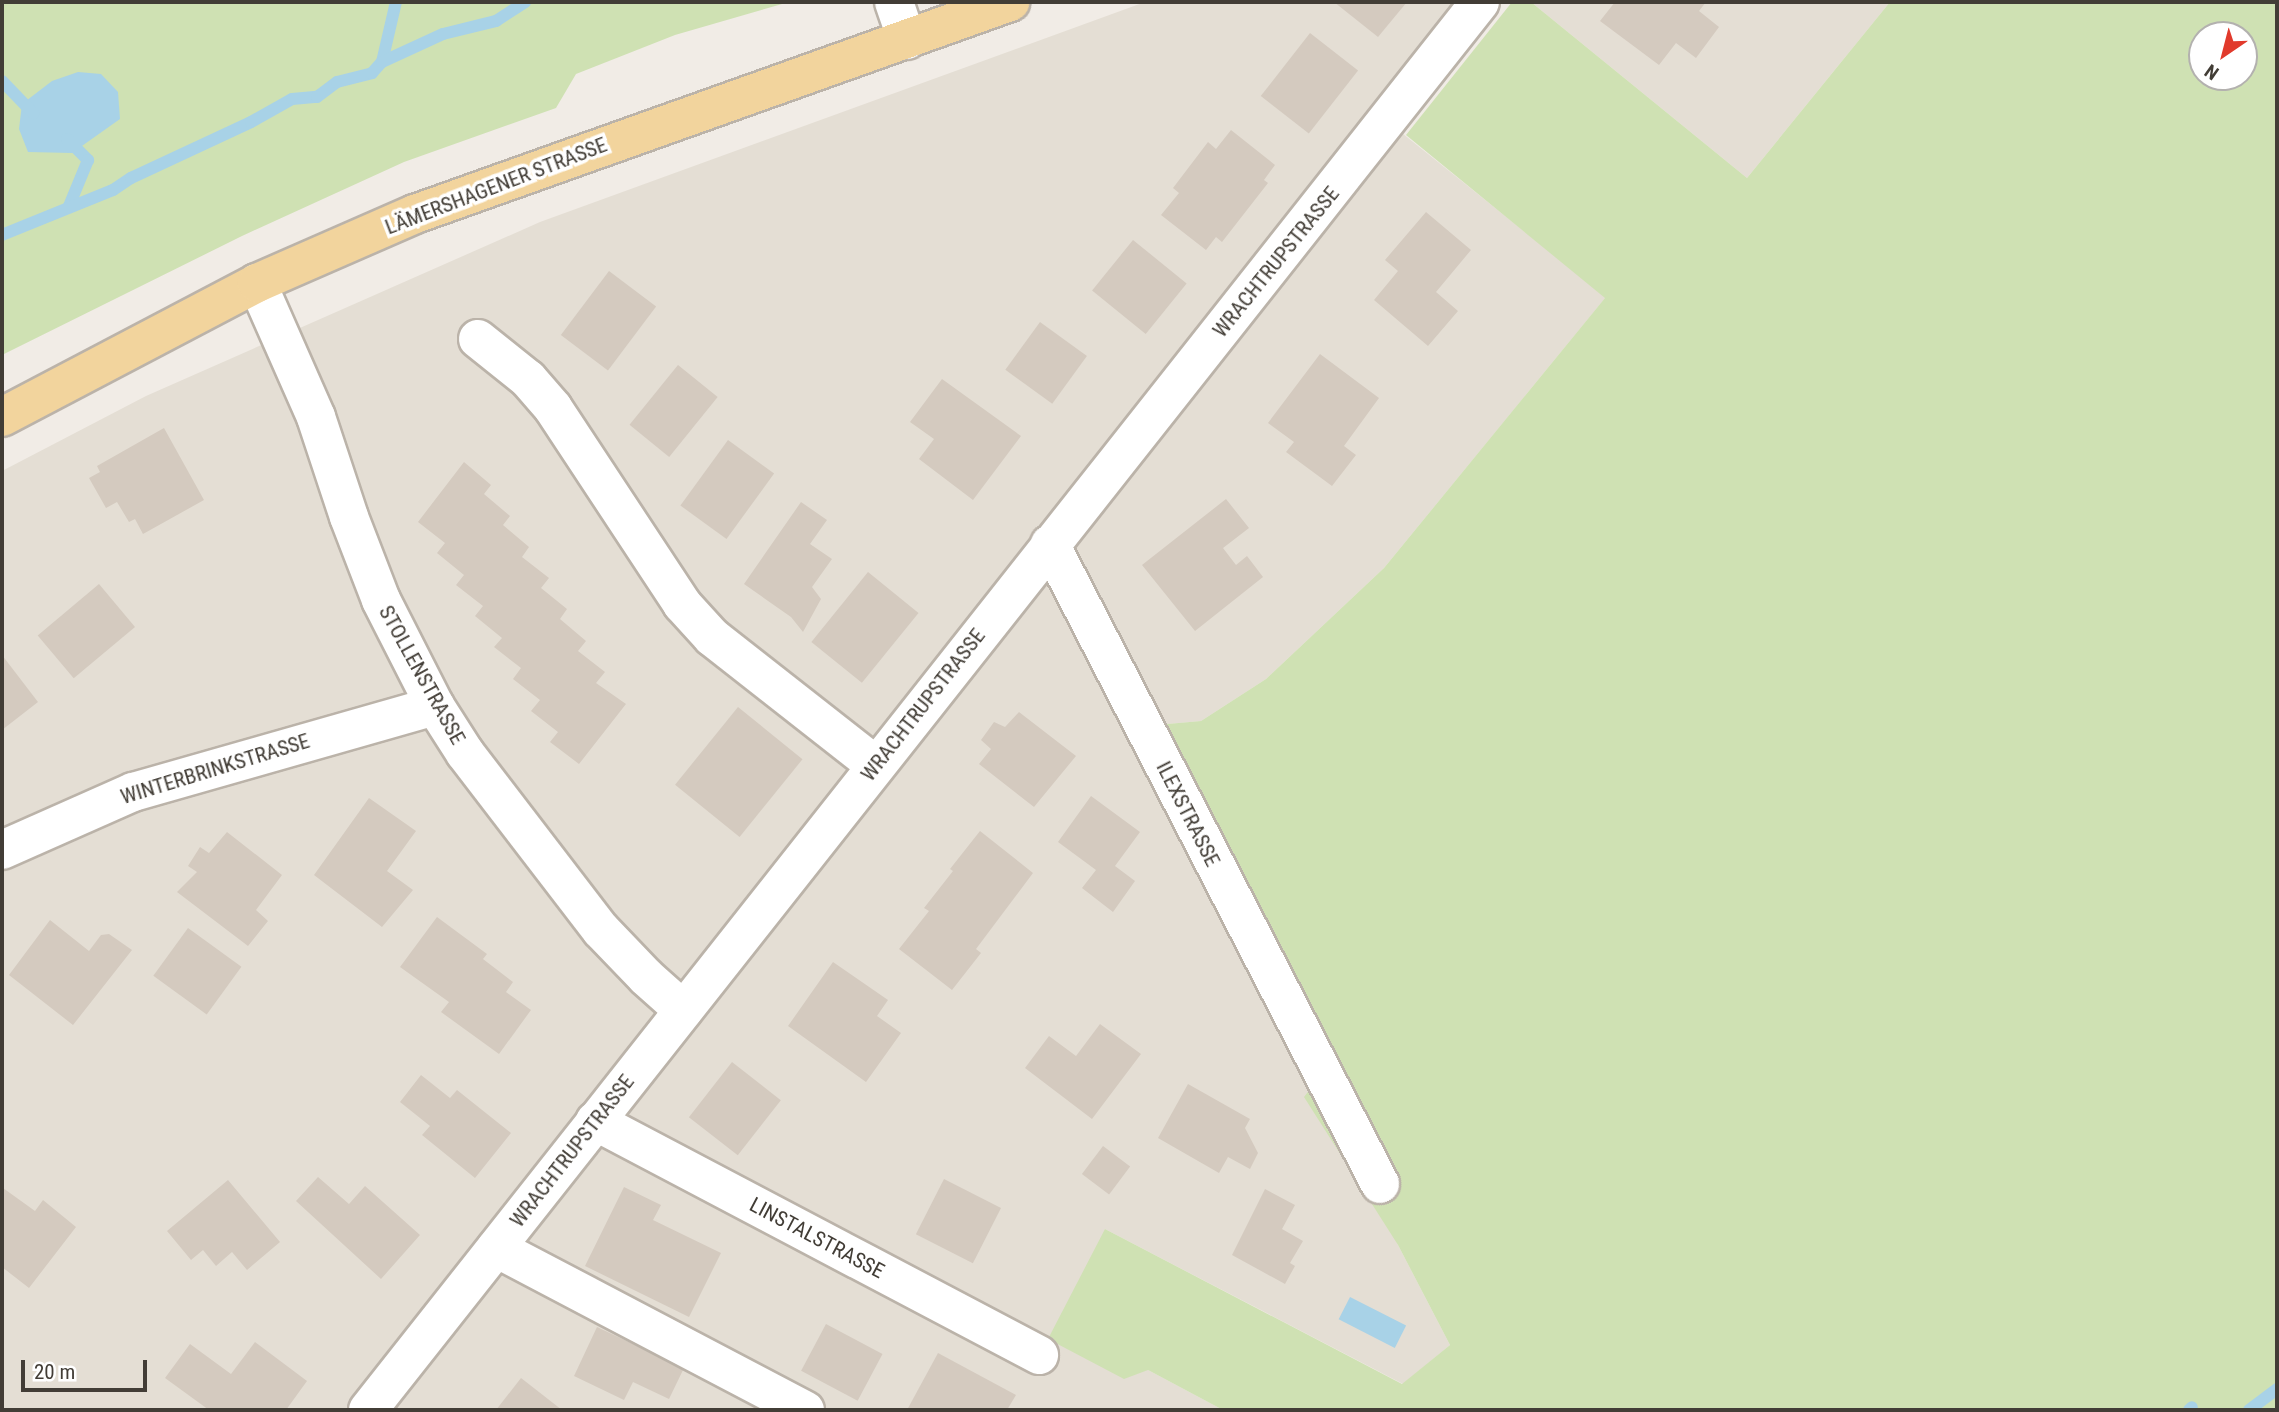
<!DOCTYPE html>
<html>
<head>
<meta charset="utf-8">
<style>
	body { margin:0 }
	#map { position:relative; width:2279px; height:1412px; overflow:hidden; background:#f1ece6; font-family:"Roboto Condensed",sans-serif }
	div>[style] { position:absolute }
	.residential>* { inset:0; background:#e4ded4 }
	.green>* { inset:0; background:#cfe1b3 }
	.water>* { inset:0; background:#a8d2e7; transform-origin:0 0 }
	.stream>* { height:12px; margin:-6px; padding:0 6px; transform-origin:6px; border-radius:6px; background:#a8d2e7 }
	.building>* { inset:0; background:#d4cabf; transform-origin:0 0 }
	.roads { filter:drop-shadow(2px 0 #bbb3a9) drop-shadow(-2px 0 #bbb3a9) drop-shadow(0 2px #bbb3a9) drop-shadow(0 -2px #bbb3a9) }
	.minor>* { height:38px; margin:-19px; padding:0 19px; transform-origin:19px; border-radius:19px; background:#fff }
	.major>* { height:38px; margin:-19px; padding:0 19px; transform-origin:19px; border-radius:19px; background:#f2d49d }
	span { translate:-50% -50%; white-space:nowrap; text-align:center; line-height:1.15; -webkit-text-stroke:7px #fff; paint-order:stroke }
	.street-label { font-size:21px; color:#423d36 }
	.frame { position:absolute; inset:0; border:4px solid #423d36; pointer-events:none }
	.north { position:absolute; left:2188px; top:21px; width:70px; height:70px; box-sizing:border-box; background:#fff; border:2px solid #b3b1af; border-radius:50%; rotate:215deg; font-size:19px; font-weight:700; line-height:28px; text-align:center; color:#423d36 }
	.north::after { content:''; display:block; margin:auto; width:24px; height:32px; background:#e13a2c; clip-path:polygon(50% 0,100% 100%,50% 72%,0 100%) }
	.scale { position:absolute; left:21px; top:1360px; width:126px; height:32px; box-sizing:border-box; border:4px solid #423d36; border-top:0; padding-left:9px; font-size:21px; line-height:24px; white-space:nowrap; color:#423d36; -webkit-text-stroke:5px #fff; paint-order:stroke }
</style>
</head>
<body>
<div id="map">
	<div class="residential">
		<div style="clip-path:polygon(1145px 2px,1465px 2px,1377px 113px,1606px 297px,1384px 568px,1266px 679px,1201px 721px,1156px 725px,1398px 1245px,1450px 1345px,1403px 1384px,1105px 1229px,1148px 1370px,1223px 1410px,2px 1410px,2px 471px,146px 396px,540px 222px)"></div>
		<div style="clip-path:polygon(1531px 2px,1890px 2px,1747px 178px)"></div>
	</div>
	<div class="green">
		<div style="clip-path:polygon(7px 2px,789px 2px,675px 35px,576px 74px,556px 108px,404px 162px,242px 236px,2px 355px,2px 6px)"></div>
		<div style="clip-path:polygon(evenodd,1512px 2px,1531px 2px,1747px 178px,1890px 2px,2277px 2px,2277px 1410px,1223px 1410px,1148px 1370px,1124px 1379px,1048px 1339px,1105px 1229px,1402px 1384px,1450px 1345px,1398px 1245px,1304px 1097px,1314px 1084px,1156px 725px,1201px 721px,1266px 679px,1384px 568px,1605px 298px,1406px 135px,1512px 2px,2202px 35px,2244px 35px,2244px 77px,2202px 77px,2202px 35px)"></div>
	</div>
	<div class="water">
		<div style="clip-path:polygon(78px 72px,101px 74px,118px 92px,120px 119px,72px 153px,28px 152px,19px 129px,22px 104px,52px 81px)"></div>
		<div style="left:1350px;top:1297px;width:63px;height:25px;rotate:27deg"></div>
	</div>
	<div class="stream">
		<div style="left:382px;top:62px;width:62px;rotate:-76.9deg"></div>
		<div style="left:2px;top:81px;width:45px;rotate:45.9deg"></div>
		<div style="left:67px;top:139px;width:30px;rotate:45deg"></div>
		<div style="left:88px;top:160px;width:50px;rotate:112.4deg"></div>
		<div style="left:2px;top:235px;width:120px;rotate:-22.1deg"></div>
		<div style="left:113px;top:190px;width:22px;rotate:-34deg"></div>
		<div style="left:131px;top:178px;width:132px;rotate:-25deg"></div>
		<div style="left:251px;top:122px;width:47px;rotate:-29.3deg"></div>
		<div style="left:292px;top:99px;width:25px;rotate:-5deg"></div>
		<div style="left:317px;top:97px;width:25px;rotate:-37deg"></div>
		<div style="left:337px;top:82px;width:36px;rotate:-14deg"></div>
		<div style="left:372px;top:73px;width:15px;rotate:-48deg"></div>
		<div style="left:382px;top:62px;width:67px;rotate:-24.7deg"></div>
		<div style="left:443px;top:34px;width:55px;rotate:-13.8deg"></div>
		<div style="left:496px;top:21px;width:35px;rotate:-33deg"></div>
		<div style="left:2189px;top:1410px;width:4px;rotate:-45deg"></div>
		<div style="left:2249px;top:1410px;width:35px;rotate:-37deg"></div>
	</div>
	<div class="building">
		<div style="clip-path:polygon(1334px 2px,1407px 2px,1378px 37px)"></div>
		<div style="clip-path:polygon(1615px 2px,1706px 2px,1699px 11px,1719px 27px,1696px 58px,1676px 43px,1659px 65px,1600px 21px)"></div>
		<div style="left:1310px;top:33px;width:61px;height:80px;rotate:38deg"></div>
		<div style="clip-path:polygon(1231px 130px,1275px 165px,1264px 180px,1268px 183px,1222px 242px,1216px 237px,1206px 250px,1161px 215px,1179px 193px,1173px 188px,1208px 142px,1216px 149px)"></div>
		<div style="clip-path:polygon(1426px 212px,1471px 250px,1436px 292px,1458px 311px,1428px 346px,1374px 300px,1398px 271px,1385px 260px)"></div>
		<div style="left:1133px;top:240px;width:69px;height:65px;rotate:39deg"></div>
		<div style="left:609px;top:271px;width:59px;height:80px;rotate:37deg"></div>
		<div style="left:1040px;top:322px;width:58px;height:59px;rotate:36deg"></div>
		<div style="clip-path:polygon(1320px 354px,1379px 398px,1344px 446px,1356px 455px,1332px 486px,1286px 452px,1294px 442px,1268px 423px)"></div>
		<div style="left:678px;top:365px;width:51px;height:77px;rotate:39deg"></div>
		<div style="clip-path:polygon(942px 379px,1021px 436px,973px 500px,919px 459px,934px 439px,910px 422px)"></div>
		<div style="clip-path:polygon(164px 428px,204px 500px,143px 534px,135px 519px,129px 522px,117px 502px,106px 508px,89px 478px,100px 472px,97px 466px)"></div>
		<div style="left:728px;top:440px;width:57px;height:81px;rotate:36deg"></div>
		<div style="clip-path:polygon(464px 462px,491px 485px,484px 494px,510px 516px,503px 525px,529px 547px,522px 557px,549px 578px,541px 588px,567px 609px,560px 619px,586px 641px,578px 651px,605px 672px,596px 683px,626px 704px,579px 764px,550px 742px,558px 732px,531px 711px,540px 700px,513px 679px,521px 668px,494px 647px,502px 638px,475px 616px,483px 606px,456px 585px,464px 575px,437px 553px,445px 543px,418px 522px)"></div>
		<div style="clip-path:polygon(1226px 499px,1249px 528px,1223px 548px,1236px 565px,1247px 556px,1263px 577px,1195px 631px,1142px 565px)"></div>
		<div style="clip-path:polygon(801px 502px,827px 520px,810px 544px,832px 559px,812px 587px,821px 599px,803px 632px,791px 617px,744px 584px)"></div>
		<div style="left:868px;top:572px;width:65px;height:90px;rotate:39deg"></div>
		<div style="left:99px;top:584px;width:56px;height:80px;rotate:50deg"></div>
		<div style="clip-path:polygon(2px 655px,38px 702px,2px 730px)"></div>
		<div style="left:738px;top:707px;width:83px;height:100px;rotate:39deg"></div>
		<div style="clip-path:polygon(1019px 712px,1076px 756px,1034px 807px,979px 764px,991px 749px,981px 740px,994px 722px,1005px 727px)"></div>
		<div style="clip-path:polygon(1091px 796px,1140px 832px,1115px 866px,1135px 881px,1113px 912px,1082px 888px,1096px 870px,1058px 842px)"></div>
		<div style="clip-path:polygon(369px 798px,416px 831px,387px 871px,413px 890px,382px 927px,314px 875px)"></div>
		<div style="clip-path:polygon(980px 831px,1033px 873px,976px 949px,981px 953px,952px 990px,899px 949px,929px 911px,924px 908px,953px 871px,950px 869px)"></div>
		<div style="clip-path:polygon(227px 832px,282px 875px,256px 910px,268px 921px,248px 946px,177px 892px,197px 872px,188px 866px,200px 847px,209px 853px)"></div>
		<div style="clip-path:polygon(437px 917px,487px 954px,483px 959px,513px 982px,506px 992px,531px 1010px,499px 1054px,441px 1012px,449px 1002px,400px 967px)"></div>
		<div style="clip-path:polygon(50px 920px,89px 951px,101px 935px,109px 934px,132px 950px,73px 1025px,9px 975px)"></div>
		<div style="left:188px;top:928px;width:66px;height:59px;rotate:36deg"></div>
		<div style="clip-path:polygon(833px 962px,888px 1000px,877px 1016px,901px 1033px,866px 1082px,788px 1026px)"></div>
		<div style="clip-path:polygon(1100px 1024px,1141px 1054px,1092px 1119px,1025px 1068px,1049px 1036px,1076px 1056px)"></div>
		<div style="left:732px;top:1062px;width:62px;height:70px;rotate:38deg"></div>
		<div style="clip-path:polygon(421px 1075px,450px 1098px,457px 1090px,511px 1133px,475px 1178px,422px 1135px,430px 1126px,400px 1102px)"></div>
		<div style="clip-path:polygon(1188px 1084px,1250px 1119px,1245px 1128px,1258px 1153px,1250px 1169px,1228px 1157px,1219px 1173px,1158px 1138px)"></div>
		<div style="left:1103px;top:1146px;width:34px;height:35px;rotate:37deg"></div>
		<div style="clip-path:polygon(318px 1177px,349px 1204px,365px 1186px,420px 1235px,381px 1279px,296px 1201px)"></div>
		<div style="left:944px;top:1179px;width:64px;height:62px;rotate:27deg"></div>
		<div style="clip-path:polygon(228px 1180px,280px 1242px,247px 1270px,232px 1252px,216px 1266px,203px 1250px,191px 1260px,167px 1231px)"></div>
		<div style="clip-path:polygon(624px 1187px,661px 1205px,653px 1220px,721px 1253px,689px 1317px,585px 1266px)"></div>
		<div style="clip-path:polygon(3px 1188px,35px 1211px,43px 1200px,76px 1227px,29px 1288px,2px 1267px)"></div>
		<div style="clip-path:polygon(1265px 1189px,1295px 1205px,1282px 1229px,1303px 1241px,1290px 1263px,1295px 1266px,1285px 1284px,1232px 1255px)"></div>
		<div style="left:826px;top:1324px;width:64px;height:53px;rotate:28deg"></div>
		<div style="clip-path:polygon(597px 1327px,684px 1368px,669px 1399px,633px 1382px,624px 1400px,574px 1376px)"></div>
		<div style="clip-path:polygon(255px 1342px,307px 1381px,286px 1410px,209px 1410px,165px 1378px,190px 1344px,231px 1374px)"></div>
		<div style="clip-path:polygon(938px 1353px,1016px 1395px,1007px 1410px,907px 1410px)"></div>
		<div style="clip-path:polygon(521px 1378px,562px 1410px,496px 1410px)"></div>
	</div>
	<div class="roads">
		<div class="minor">
			<div style="left:894px;top:2px;width:40px;rotate:71.1deg"></div>
			<div style="left:257px;top:283px;width:146px;rotate:66.2deg"></div>
			<div style="left:316px;top:417px;width:105px;rotate:71.7deg"></div>
			<div style="left:349px;top:517px;width:89px;rotate:68.9deg"></div>
			<div style="left:381px;top:600px;width:119px;rotate:63deg"></div>
			<div style="left:435px;top:706px;width:56px;rotate:57.4deg"></div>
			<div style="left:465px;top:753px;width:223px;rotate:52.5deg"></div>
			<div style="left:601px;top:930px;width:65px;rotate:46.2deg"></div>
			<div style="left:646px;top:977px;width:50px;rotate:41.7deg"></div>
			<div style="left:478px;top:339px;width:64px;rotate:38.7deg"></div>
			<div style="left:528px;top:379px;width:38px;rotate:49deg"></div>
			<div style="left:553px;top:408px;width:235px;rotate:56.6deg"></div>
			<div style="left:682px;top:604px;width:45px;rotate:47.7deg"></div>
			<div style="left:712px;top:637px;width:207px;rotate:38.1deg"></div>
			<div style="left:1050px;top:544px;width:720px;rotate:62.72deg"></div>
			<div style="left:2px;top:850px;width:143px;rotate:-23.9deg"></div>
			<div style="left:133px;top:792px;width:314px;rotate:-15.9deg"></div>
			<div style="left:595px;top:1121px;width:502px;rotate:27.79deg"></div>
			<div style="left:496px;top:1248px;width:349px;rotate:27.7deg"></div>
			<div style="left:368px;top:1410px;width:1794px;rotate:-51.7deg"></div>
		</div>
		<div class="major">
			<div style="left:2px;top:417px;width:288px;rotate:-27.7deg"></div>
			<div style="left:257px;top:283px;width:172px;rotate:-23.6deg"></div>
			<div style="left:415px;top:214px;width:632px;rotate:-19.61deg"></div>
		</div>
	</div>
	<div class="street-label">
		<span style="left:496px;top:186px;rotate:-21deg">LÄMERSHAGENER STRASSE</span>
		<span style="left:1276px;top:262px;rotate:-51deg">WRACHTRUPSTRASSE</span>
		<span style="left:422px;top:675px;rotate:61deg">STOLLENSTRASSE</span>
		<span style="left:923px;top:705px;rotate:-52deg">WRACHTRUPSTRASSE</span>
		<span style="left:215px;top:769px;rotate:-17deg">WINTERBRINKSTRASSE</span>
		<span style="left:1188px;top:814px;rotate:63deg">ILEXSTRASSE</span>
		<span style="left:572px;top:1151px;rotate:-52deg">WRACHTRUPSTRASSE</span>
		<span style="left:817px;top:1238px;rotate:28deg">LINSTALSTRASSE</span>
	</div>
	<div class="frame"></div>
	<div class="north">N</div>
	<div class="scale">20 m</div>
</div>
</body>
</html>
